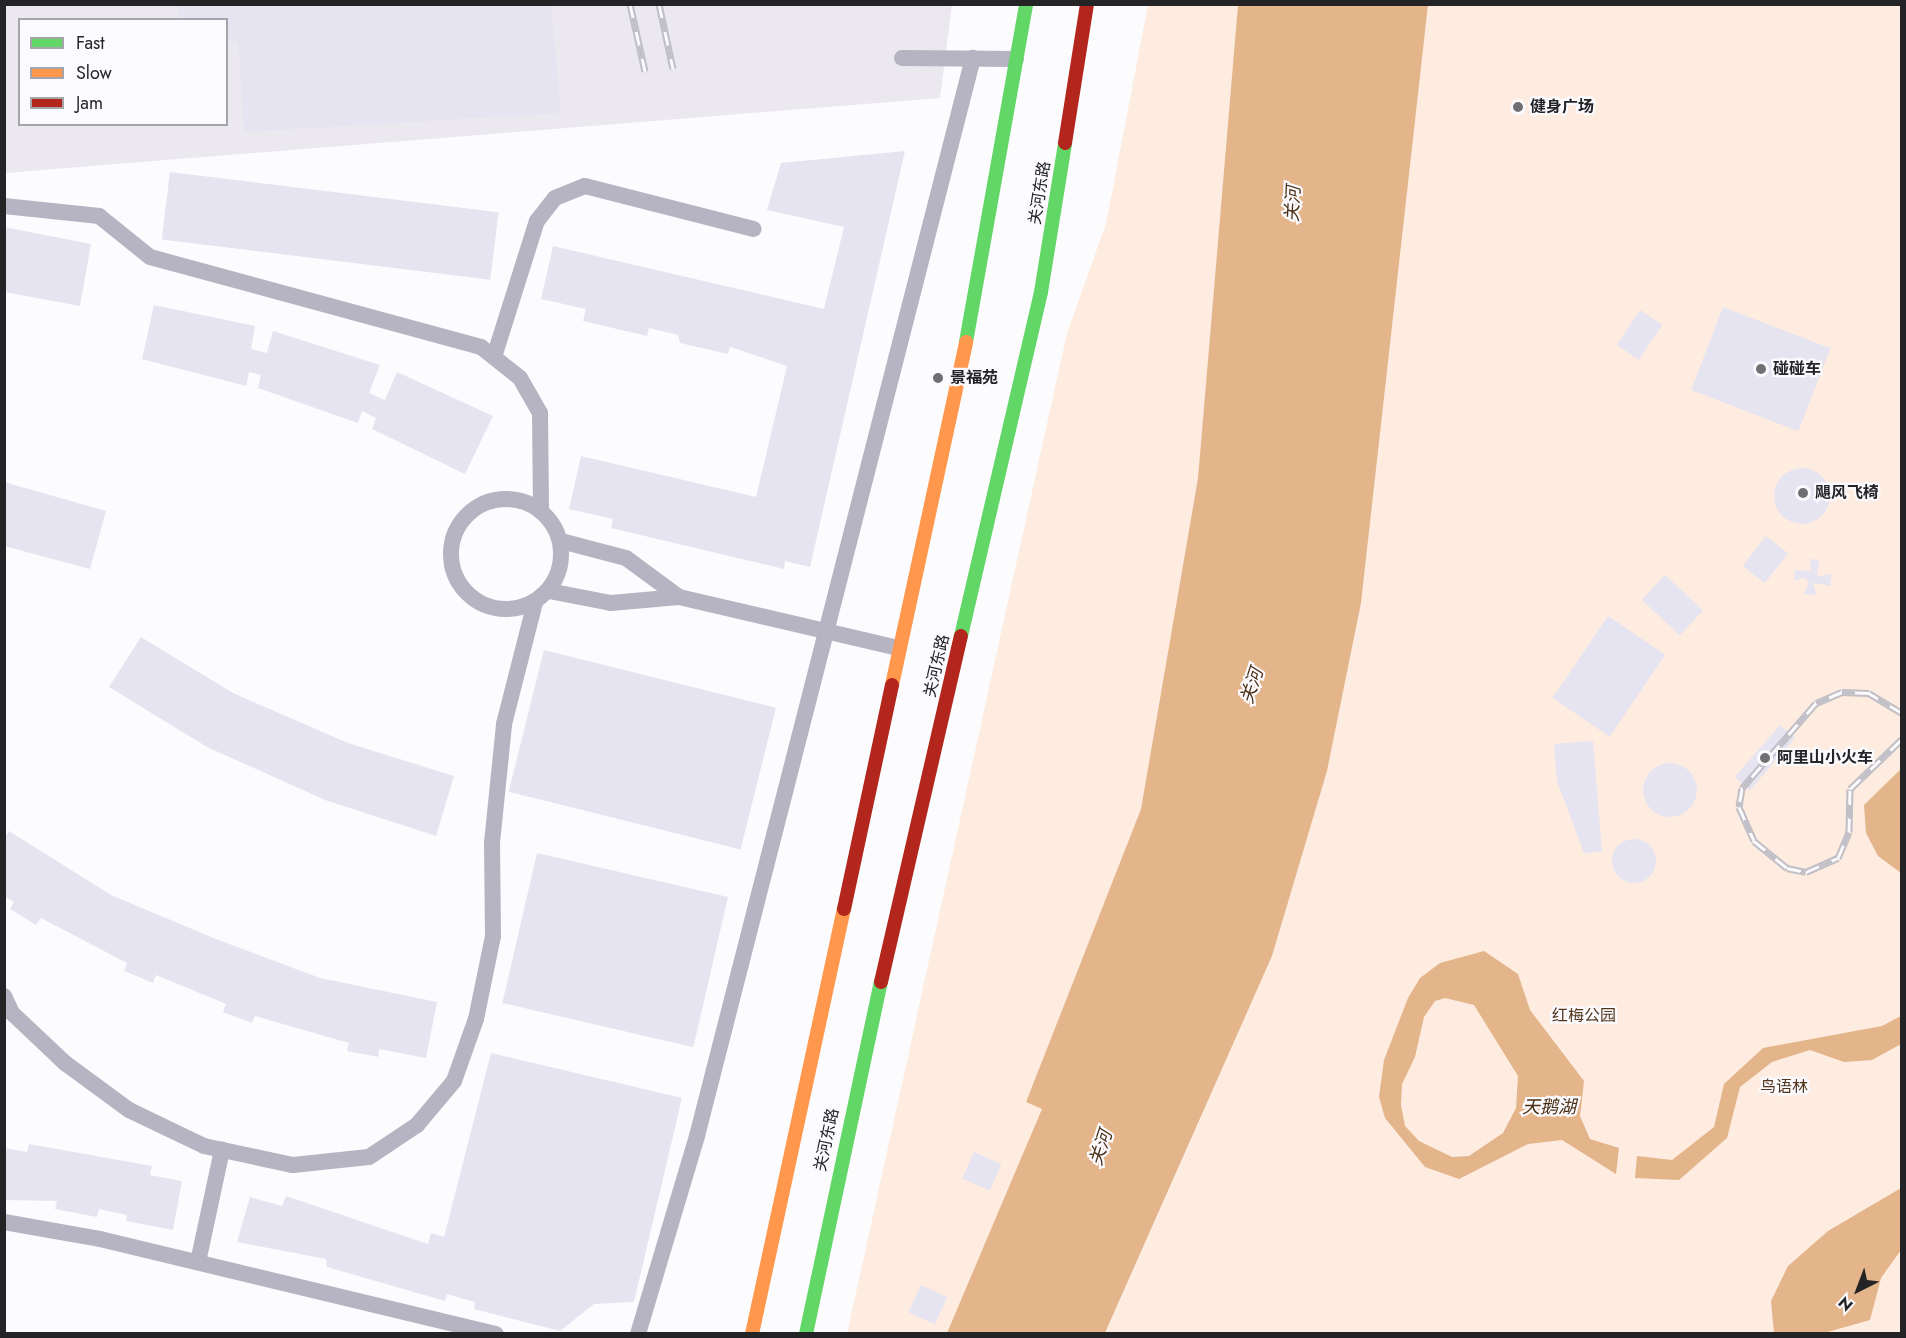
<!DOCTYPE html>
<html>
<head>
<meta charset="utf-8">
<style>
	body { margin:0 }
	#map { position:relative; width:1906px; height:1338px; overflow:hidden; background:#fcfbfd; font-family:Jost,"Noto Sans SC",sans-serif }
	div>[style] { position:absolute }
	.built>* { inset:0; background:#ebe9ef }
	.green>* { inset:0; background:#fdecdf }
	.water>* { inset:0; background:#e4b48a }
	.building>* { inset:0; background:#e7e4f1; transform-origin:0 0 }
	.round { border-radius:50% }
	.lane>* { height:16px; margin:-8px; padding:0 8px; transform-origin:8px; border-radius:8px; background:#b6b3c3 }
	.lane>.ring { margin:-8px; padding:0; box-sizing:content-box; background:none; border:16px solid #b6b3c3; border-radius:50% }
	.fast>* { height:14px; margin:-7px; padding:0 7px; transform-origin:7px; border-radius:7px; background:#63d668 }
	.slow>* { height:14px; margin:-7px; padding:0 7px; transform-origin:7px; border-radius:7px; background:#ff974d }
	.jam>* { height:14px; margin:-7px; padding:0 7px; transform-origin:7px; border-radius:7px; background:#b3261e }
	.rail>* { height:7px; margin-top:-3.5px; transform-origin:0; background:repeating-linear-gradient(90deg,#fbfafe 0 14px,#c0bec6 0 28px); box-sizing:border-box; border-block:2px solid #c0bec6 }
	.dots>* { width:16px; height:16px; translate:-50% -50%; box-sizing:border-box; border:3px solid #fbfafe; border-radius:50% }
	span { translate:-50% -50%; white-space:nowrap; text-align:center; line-height:1.15; -webkit-text-stroke:4.5px #fbfafe; paint-order:stroke }
	.poi-label { font-size:16px; color:#242427; font-weight:700 }
	.left { translate:0 -50%; text-align:left }
	.street-label { font-size:16px; color:#242427 }
	.park-label { font-size:16px; color:#52351b }
	.water-label { font-size:18px; color:#4c3015; font-style:italic }
	.frame { position:absolute; inset:0; border:6px solid #242427; pointer-events:none }
	.legend { position:absolute; left:18px; top:18px; width:210px; height:108px; box-sizing:border-box; background:#fbfafe; border:2px solid #a5a4a8; margin:0; padding:8px 10px; list-style:none; font-size:18px; color:#242427 }
	.legend li { display:flex; align-items:center; gap:12px; height:30px }
	.legend b { width:30px; border:2px solid #a5a4a8 }
	.north { position:absolute; left:1828px; top:1260px; width:60px; height:60px; -webkit-text-stroke:4px #fbfafe; paint-order:stroke; rotate:222deg; font-size:16px; font-weight:700; line-height:24px; text-align:center; color:#242427 }
	.north::after { content:''; display:block; margin:auto; width:21px; height:27px; background:#242427; clip-path:polygon(50% 0,100% 100%,50% 72%,0 100%) }
</style>
</head>
<body>
<div id="map">
	<div class="built">
		<div style="clip-path:polygon(evenodd,5px 5px,952px 5px,940px 98px,5px 173px,5px 5px,20px 20px,226px 20px,226px 124px,20px 124px,20px 20px)"></div>
	</div>
	<div class="green">
		<div style="clip-path:polygon(1148px 5px,1238px 5px,1198px 478px,1141px 809px,1026px 1102px,1043px 1109px,947px 1333px,847px 1334px,1067px 333px,1106px 224px)"></div>
		<div style="clip-path:polygon(1428px 5px,1901px 5px,1901px 1333px,1105px 1334px,1272px 956px,1327px 771px,1361px 603px)"></div>
	</div>
	<div class="water">
		<div style="clip-path:polygon(1238px 5px,1428px 5px,1361px 603px,1327px 771px,1272px 956px,1105px 1333px,947px 1333px,1042px 1109px,1026px 1102px,1141px 809px,1198px 478px)"></div>
		<div style="clip-path:polygon(1901px 769px,1901px 873px,1878px 856px,1866px 833px,1864px 805px)"></div>
		<div style="clip-path:polygon(evenodd,1484px 951px,1518px 974px,1530px 1010px,1584px 1081px,1580px 1116px,1590px 1139px,1619px 1148px,1616px 1174px,1562px 1140px,1528px 1144px,1459px 1179px,1425px 1167px,1385px 1118px,1379px 1097px,1384px 1060px,1408px 998px,1420px 978px,1440px 963px,1484px 951px,1445px 998px,1474px 1005px,1518px 1076px,1516px 1108px,1503px 1133px,1469px 1156px,1452px 1157px,1419px 1141px,1405px 1126px,1401px 1105px,1402px 1084px,1415px 1057px,1424px 1017px,1435px 1001px,1445px 998px)"></div>
		<div style="clip-path:polygon(1901px 1016px,1901px 1044px,1872px 1060px,1844px 1062px,1810px 1050px,1772px 1062px,1740px 1087px,1727px 1138px,1679px 1180px,1635px 1178px,1637px 1156px,1672px 1160px,1714px 1127px,1724px 1084px,1763px 1048px,1882px 1026px)"></div>
		<div style="clip-path:polygon(1901px 1188px,1901px 1250px,1881px 1278px,1870px 1320px,1824px 1333px,1774px 1333px,1771px 1301px,1788px 1266px,1828px 1231px)"></div>
	</div>
	<div class="building">
		<div style="clip-path:polygon(178px 4px,551px 4px,561px 113px,244px 132px,238px 41px,226px 42px,226px 20px,180px 20px)"></div>
		<div style="clip-path:polygon(905px 151px,810px 567px,785px 561px,784px 569px,611px 528px,613px 519px,569px 509px,581px 456px,756px 497px,787px 366px,730px 347px,728px 354px,680px 343px,678px 335px,649px 328px,647px 336px,583px 321px,586px 309px,541px 299px,553px 246px,824px 309px,844px 227px,767px 210px,781px 163px)"></div>
		<div style="left:170px;top:172px;width:331px;height:68px;rotate:7deg"></div>
		<div style="clip-path:polygon(4px 227px,91px 244px,80px 306px,4px 292px)"></div>
		<div style="clip-path:polygon(154px 305px,255px 326px,251px 349px,267px 353px,273px 331px,380px 365px,369px 393px,385px 400px,397px 372px,493px 416px,465px 474px,372px 429px,376px 418px,362px 411px,358px 423px,258px 388px,261px 375px,249px 372px,246px 386px,142px 359px)"></div>
		<div style="left:1723px;top:307px;width:115px;height:89px;rotate:21deg"></div>
		<div style="left:1640px;top:310px;width:27px;height:42px;rotate:34deg"></div>
		<div class="round" style="left:1774px;top:468px;width:56px;height:56px"></div>
		<div style="clip-path:polygon(4px 482px,106px 511px,90px 569px,4px 546px)"></div>
		<div style="left:1766px;top:536px;width:28px;height:38px;rotate:38deg"></div>
		<div style="clip-path:polygon(1810px 559px,1819px 560px,1817px 577px,1832px 574px,1830px 586px,1813px 583px,1816px 595px,1804px 594px,1809px 582px,1804px 578px,1794px 581px,1795px 570px,1811px 571px)"></div>
		<div style="left:1665px;top:575px;width:52px;height:34px;rotate:43deg"></div>
		<div style="left:1608px;top:616px;width:69px;height:99px;rotate:34deg"></div>
		<div style="clip-path:polygon(141px 637px,233px 693px,348px 743px,454px 776px,436px 836px,325px 800px,207px 747px,109px 687px)"></div>
		<div style="left:544px;top:650px;width:239px;height:146px;rotate:14deg"></div>
		<div style="left:1780px;top:725px;width:20px;height:69px;rotate:41deg"></div>
		<div style="clip-path:polygon(1593px 741px,1602px 851px,1584px 853px,1557px 781px,1554px 744px)"></div>
		<div class="round" style="left:1643px;top:763px;width:54px;height:54px"></div>
		<div style="clip-path:polygon(9px 831px,111px 895px,216px 939px,320px 978px,437px 1002px,426px 1058px,379px 1049px,378px 1057px,347px 1051px,349px 1043px,255px 1016px,252px 1023px,223px 1012px,226px 1004px,156px 975px,153px 983px,124px 971px,127px 963px,41px 918px,36px 925px,10px 909px,14px 902px,4px 896px,4px 839px)"></div>
		<div class="round" style="left:1612px;top:839px;width:44px;height:44px"></div>
		<div style="left:537px;top:853px;width:196px;height:154px;rotate:13deg"></div>
		<div style="clip-path:polygon(491px 1053px,682px 1098px,634px 1302px,594px 1304px,560px 1331px,474px 1309px,475px 1302px,447px 1294px,445px 1301px,327px 1267px,326px 1259px,237px 1242px,250px 1197px,282px 1206px,286px 1196px,428px 1244px,431px 1233px,444px 1237px)"></div>
		<div style="clip-path:polygon(29px 1144px,152px 1166px,150px 1175px,182px 1181px,173px 1230px,126px 1221px,127px 1215px,99px 1209px,97px 1217px,55px 1209px,57px 1201px,4px 1200px,4px 1148px,27px 1152px)"></div>
		<div style="left:974px;top:1152px;width:30px;height:29px;rotate:24deg"></div>
		<div style="left:921px;top:1285px;width:29px;height:30px;rotate:25deg"></div>
	</div>
	<div class="lane">
		<div style="left:902px;top:58px;width:114px;rotate:0.5deg"></div>
		<div style="left:4px;top:206px;width:96px;rotate:6deg"></div>
		<div style="left:99px;top:216px;width:65px;rotate:38.8deg"></div>
		<div style="left:150px;top:257px;width:343px;rotate:15.2deg"></div>
		<div style="left:481px;top:347px;width:50px;rotate:38.5deg"></div>
		<div style="left:520px;top:378px;width:40px;rotate:60.3deg"></div>
		<div style="left:540px;top:413px;width:97px;rotate:89.4deg"></div>
		<div style="left:494px;top:357px;width:143px;rotate:-72.5deg"></div>
		<div style="left:537px;top:221px;width:29px;rotate:-52deg"></div>
		<div style="left:555px;top:198px;width:32px;rotate:-22deg"></div>
		<div style="left:585px;top:186px;width:174px;rotate:14.3deg"></div>
		<div class="ring" style="left:451px;top:499px;width:94px;height:94px"></div>
		<div style="left:561px;top:541px;width:67px;rotate:14.7deg"></div>
		<div style="left:626px;top:558px;width:66px;rotate:36.3deg"></div>
		<div style="left:549px;top:591px;width:63px;rotate:11deg"></div>
		<div style="left:611px;top:603px;width:68px;rotate:-5deg"></div>
		<div style="left:679px;top:597px;width:225px;rotate:13.1deg"></div>
		<div style="left:4px;top:996px;width:19px;rotate:65deg"></div>
		<div style="left:12px;top:1013px;width:73px;rotate:43.3deg"></div>
		<div style="left:65px;top:1063px;width:79px;rotate:36.3deg"></div>
		<div style="left:129px;top:1110px;width:83px;rotate:25.6deg"></div>
		<div style="left:204px;top:1146px;width:91px;rotate:12.1deg"></div>
		<div style="left:293px;top:1165px;width:76px;rotate:-6deg"></div>
		<div style="left:369px;top:1157px;width:58px;rotate:-33.7deg"></div>
		<div style="left:417px;top:1125px;width:57px;rotate:-49.9deg"></div>
		<div style="left:454px;top:1081px;width:66px;rotate:-70.5deg"></div>
		<div style="left:476px;top:1019px;width:85px;rotate:-78.4deg"></div>
		<div style="left:493px;top:936px;width:93px;rotate:-90.6deg"></div>
		<div style="left:492px;top:843px;width:120px;rotate:-84.2deg"></div>
		<div style="left:504px;top:724px;width:126px;rotate:-75.7deg"></div>
		<div style="left:4px;top:1222px;width:97px;rotate:10deg"></div>
		<div style="left:100px;top:1239px;width:407px;rotate:13.5deg"></div>
		<div style="left:198px;top:1262px;width:115px;rotate:-77.9deg"></div>
		<div style="left:638px;top:1334px;width:207px;rotate:-73.4deg"></div>
		<div style="left:697px;top:1136px;width:1113px;rotate:-75.64deg"></div>
	</div>
	<div class="fast">
		<div style="left:966px;top:342px;width:343px;rotate:-79.9deg"></div>
		<div style="left:961px;top:636px;width:353px;rotate:-76.9deg"></div>
		<div style="left:1041px;top:292px;width:151px;rotate:-80.8deg"></div>
		<div style="left:806px;top:1334px;width:360px;rotate:-78deg"></div>
	</div>
	<div class="slow">
		<div style="left:892px;top:685px;width:351px;rotate:-77.8deg"></div>
		<div style="left:752px;top:1334px;width:435px;rotate:-77.8deg"></div>
	</div>
	<div class="jam">
		<div style="left:1065px;top:143px;width:141px;rotate:-81deg"></div>
		<div style="left:844px;top:909px;width:229px;rotate:-77.9deg"></div>
		<div style="left:881px;top:982px;width:355px;rotate:-77deg"></div>
	</div>
	<div class="rail">
		<div style="left:630px;top:4px;width:69px;rotate:77.4deg"></div>
		<div style="left:659px;top:4px;width:66px;rotate:77.8deg"></div>
		<div style="left:1902px;top:713px;width:39px;rotate:-149deg"></div>
		<div style="left:1869px;top:693px;width:27px;rotate:-178deg"></div>
		<div style="left:1842px;top:692px;width:28px;rotate:157deg"></div>
		<div style="left:1816px;top:703px;width:113px;rotate:131deg"></div>
		<div style="left:1742px;top:788px;width:19px;rotate:99deg"></div>
		<div style="left:1739px;top:807px;width:37px;rotate:66deg"></div>
		<div style="left:1754px;top:841px;width:43px;rotate:39.3deg"></div>
		<div style="left:1787px;top:868px;width:19px;rotate:12deg"></div>
		<div style="left:1806px;top:872px;width:35px;rotate:-24deg"></div>
		<div style="left:1838px;top:858px;width:28px;rotate:-67deg"></div>
		<div style="left:1849px;top:832px;width:43px;rotate:-88.7deg"></div>
		<div style="left:1850px;top:789px;width:72px;rotate:-43.9deg"></div>
	</div>
	<div class="dots">
		<div style="left:1518px;top:107px;background:#706f72"></div>
		<div style="left:1761px;top:369px;background:#706f72"></div>
		<div style="left:938px;top:378px;background:#706f72"></div>
		<div style="left:1803px;top:493px;background:#706f72"></div>
		<div style="left:1765px;top:758px;background:#706f72"></div>
	</div>
	<div class="poi-label">
		<span class="left" style="left:1530px;top:107px">健身广场</span>
		<span class="left" style="left:1773px;top:369px">碰碰车</span>
		<span class="left" style="left:950px;top:378px">景福苑</span>
		<span class="left" style="left:1815px;top:493px">飓风飞椅</span>
		<span class="left" style="left:1777px;top:758px">阿里山小火车</span>
	</div>
	<div class="street-label">
		<span style="left:1040px;top:193px;rotate:-81deg">关河东路</span>
		<span style="left:937px;top:666px;rotate:-77deg">关河东路</span>
		<span style="left:827px;top:1140px;rotate:-78deg">关河东路</span>
	</div>
	<div class="park-label">
		<span style="left:1584px;top:1016px">红梅公园</span>
		<span style="left:1784px;top:1087px">鸟语林</span>
	</div>
	<div class="water-label">
		<span style="left:1293px;top:204px;rotate:-87deg">关河</span>
		<span style="left:1252px;top:686px;rotate:-72deg">关河</span>
		<span style="left:1549px;top:1107px">天鹅湖</span>
		<span style="left:1101px;top:1148px;rotate:-72deg">关河</span>
	</div>
	<div class="frame"></div>
	<ul class="legend">
	<li><b style="height:8px;background:#63d668"></b>Fast</li>
	<li><b style="height:8px;background:#ff974d"></b>Slow</li>
	<li><b style="height:8px;background:#b3261e"></b>Jam</li>
	</ul>
	<div class="north">N</div>
</div>
</body>
</html>
